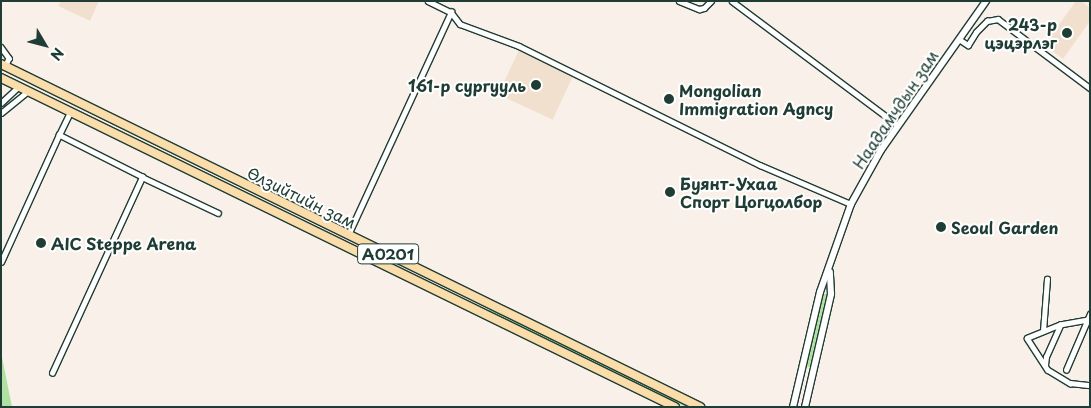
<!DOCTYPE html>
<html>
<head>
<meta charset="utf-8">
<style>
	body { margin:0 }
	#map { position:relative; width:1091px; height:408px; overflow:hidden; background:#f9f1e9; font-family:"Playpen Sans",sans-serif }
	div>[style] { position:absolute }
	.built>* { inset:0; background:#f2e0cf; transform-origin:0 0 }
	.green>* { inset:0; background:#b1e1a2 }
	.roads { filter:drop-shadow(1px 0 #1f3d34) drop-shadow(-1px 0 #1f3d34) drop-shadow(0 1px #1f3d34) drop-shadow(0 -1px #1f3d34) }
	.street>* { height:4.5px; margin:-2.25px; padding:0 2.25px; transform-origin:2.25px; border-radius:2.25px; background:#fff }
	.secondary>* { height:6px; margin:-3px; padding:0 3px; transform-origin:3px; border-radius:3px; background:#fff }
	.highway>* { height:8px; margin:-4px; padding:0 4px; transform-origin:4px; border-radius:4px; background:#faddab }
	.dots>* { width:14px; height:14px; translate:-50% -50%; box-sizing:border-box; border:2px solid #fff; border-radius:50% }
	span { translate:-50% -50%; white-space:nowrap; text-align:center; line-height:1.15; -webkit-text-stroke:4px #fff; paint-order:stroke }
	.shield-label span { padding:1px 4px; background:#fff; border:1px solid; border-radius:4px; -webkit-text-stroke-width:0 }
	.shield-label { font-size:15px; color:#1f3d34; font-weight:700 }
	.poi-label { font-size:16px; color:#1f3d34; font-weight:700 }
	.right { translate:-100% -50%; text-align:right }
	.left { translate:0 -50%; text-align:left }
	.street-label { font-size:16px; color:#1f3d34 }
	.frame { position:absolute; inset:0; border:2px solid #1f3d34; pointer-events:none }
	.north { position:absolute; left:20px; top:20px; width:50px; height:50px; -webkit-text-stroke:4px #fff; paint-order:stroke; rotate:127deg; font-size:14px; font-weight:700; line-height:20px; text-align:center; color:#1f3d34 }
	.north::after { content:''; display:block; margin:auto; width:18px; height:22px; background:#1f3d34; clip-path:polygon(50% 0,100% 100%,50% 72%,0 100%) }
</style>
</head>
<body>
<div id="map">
	<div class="built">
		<div style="clip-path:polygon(61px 1px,99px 1px,90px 21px,58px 6px)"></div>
		<div style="clip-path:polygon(1076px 1px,1081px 1px,1090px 8px,1090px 21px,1063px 59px,1044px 45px)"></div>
		<div style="left:519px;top:50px;width:60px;height:49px;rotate:25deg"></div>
	</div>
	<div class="green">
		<div style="clip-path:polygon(826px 293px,828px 296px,810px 367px,808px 367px,806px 366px,823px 295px)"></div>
		<div style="clip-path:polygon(491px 307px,691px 407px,685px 407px,488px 312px)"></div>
		<div style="clip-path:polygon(1px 352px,12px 407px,1px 407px)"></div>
	</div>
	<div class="roads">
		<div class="street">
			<div style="left:428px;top:1px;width:25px;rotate:26deg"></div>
			<div style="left:451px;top:12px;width:15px;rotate:53deg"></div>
			<div style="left:460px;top:24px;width:63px;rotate:20.4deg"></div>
			<div style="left:519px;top:46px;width:269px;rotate:26.3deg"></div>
			<div style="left:760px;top:165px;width:99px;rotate:23.2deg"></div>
			<div style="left:679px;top:1px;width:22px;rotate:22deg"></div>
			<div style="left:699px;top:9px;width:5px;rotate:-11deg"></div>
			<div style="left:704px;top:8px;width:10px;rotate:-45deg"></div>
			<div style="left:732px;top:1px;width:207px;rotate:36.8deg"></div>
			<div style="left:959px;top:39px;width:11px;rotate:34deg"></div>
			<div style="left:968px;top:45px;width:15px;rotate:-58deg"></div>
			<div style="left:976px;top:32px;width:16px;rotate:-45deg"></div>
			<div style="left:987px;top:21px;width:11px;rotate:-10deg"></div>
			<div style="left:998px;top:19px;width:115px;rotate:36.9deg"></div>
			<div style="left:1px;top:47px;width:14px;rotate:54deg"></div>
			<div style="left:9px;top:58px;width:9px;rotate:111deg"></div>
			<div style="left:1px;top:103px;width:25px;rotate:-43deg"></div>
			<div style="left:1px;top:113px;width:35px;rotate:-39deg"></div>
			<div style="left:142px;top:177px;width:84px;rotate:25.3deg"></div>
			<div style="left:348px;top:235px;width:246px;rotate:-65.2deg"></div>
			<div style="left:1px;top:262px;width:140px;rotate:-65.5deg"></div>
			<div style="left:1088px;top:320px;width:28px;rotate:170deg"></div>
			<div style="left:1060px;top:325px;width:35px;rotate:158deg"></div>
			<div style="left:1027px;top:338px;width:38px;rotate:57deg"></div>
			<div style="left:1048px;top:370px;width:26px;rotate:31deg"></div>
			<div style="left:1070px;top:383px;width:20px;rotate:6deg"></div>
			<div style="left:1043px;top:331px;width:52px;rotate:-85.6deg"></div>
			<div style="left:1045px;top:365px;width:8px;rotate:-83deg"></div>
			<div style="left:1046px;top:357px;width:35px;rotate:-66deg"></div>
			<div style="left:1066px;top:370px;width:61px;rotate:-66.8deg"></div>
			<div style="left:52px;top:373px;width:216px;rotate:-65.3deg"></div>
			<div style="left:142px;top:177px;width:93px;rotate:-153.2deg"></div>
			<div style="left:59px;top:135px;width:25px;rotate:-64deg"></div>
		</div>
		<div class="secondary">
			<div style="left:793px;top:407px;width:118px;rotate:-76.8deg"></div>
			<div style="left:820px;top:292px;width:93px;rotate:-70.6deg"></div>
			<div style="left:851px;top:204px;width:62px;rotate:-60.9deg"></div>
			<div style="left:881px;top:150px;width:182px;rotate:-54.8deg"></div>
			<div style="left:805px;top:407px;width:116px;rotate:-77deg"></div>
			<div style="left:831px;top:294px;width:22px;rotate:-93deg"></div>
		</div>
		<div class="highway">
			<div style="left:1px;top:64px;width:779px;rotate:26.14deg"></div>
			<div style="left:1px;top:78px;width:750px;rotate:26.02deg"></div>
		</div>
	</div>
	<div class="dots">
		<div style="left:1067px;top:33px;background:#1f3d34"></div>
		<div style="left:536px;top:85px;background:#1f3d34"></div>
		<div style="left:669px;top:99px;background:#1f3d34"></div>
		<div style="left:670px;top:192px;background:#1f3d34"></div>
		<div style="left:941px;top:227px;background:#1f3d34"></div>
		<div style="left:41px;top:243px;background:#1f3d34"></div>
	</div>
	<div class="shield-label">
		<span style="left:388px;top:254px">A0201</span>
	</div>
	<div class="poi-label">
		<span class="right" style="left:1057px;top:33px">243-р<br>цэцэрлэг</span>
		<span class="right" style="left:526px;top:85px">161-р сургууль</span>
		<span class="left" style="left:679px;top:99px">Mongolian<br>Immigration Agncy</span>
		<span class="left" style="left:680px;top:192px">Буянт-Ухаа<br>Спорт Цогцолбор</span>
		<span class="left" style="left:951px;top:227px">Seoul Garden</span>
		<span class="left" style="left:51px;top:243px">AIC Steppe Arena</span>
	</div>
	<div class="street-label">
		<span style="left:895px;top:109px;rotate:-56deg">Наадамчдын зам</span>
		<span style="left:302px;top:197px;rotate:26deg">Өлзийтийн зам</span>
	</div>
	<div class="frame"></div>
	<div class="north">N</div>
</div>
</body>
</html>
